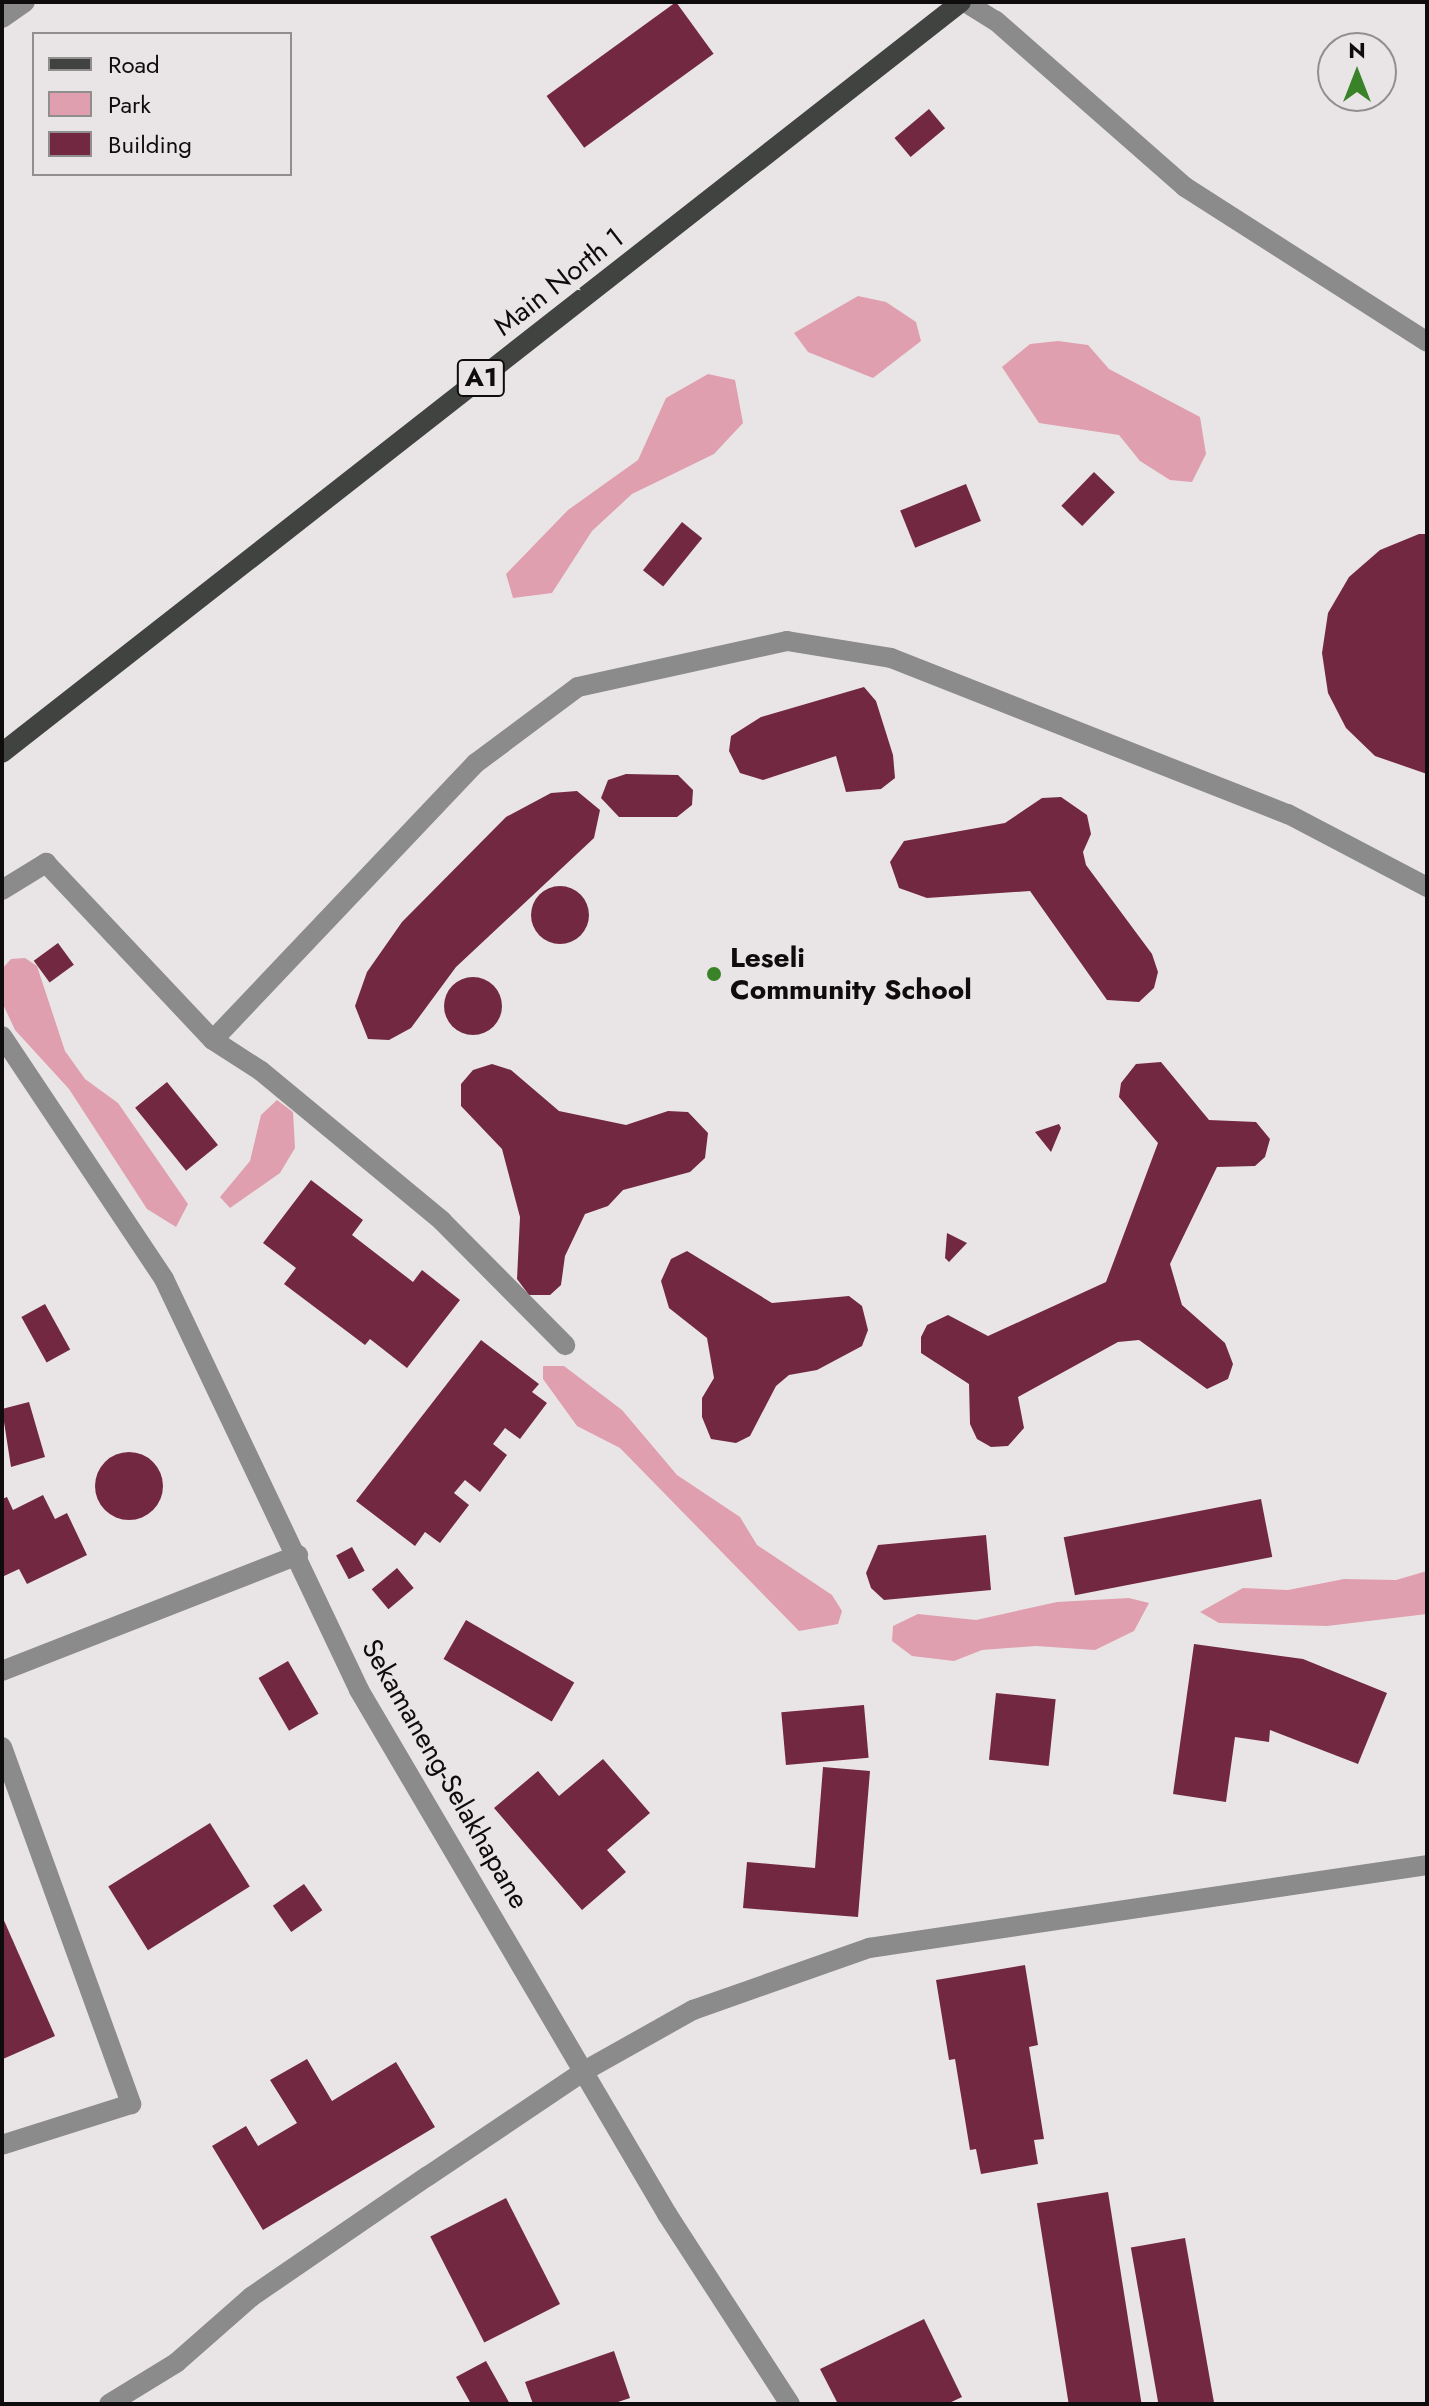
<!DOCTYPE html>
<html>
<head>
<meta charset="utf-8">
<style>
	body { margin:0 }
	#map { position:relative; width:1429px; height:2406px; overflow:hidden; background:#e9e5e6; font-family:Jost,sans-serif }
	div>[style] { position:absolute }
	.green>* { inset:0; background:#df9faf }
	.building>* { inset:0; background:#732841; transform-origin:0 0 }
	.round { border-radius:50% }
	.minor>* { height:20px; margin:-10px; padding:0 10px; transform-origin:10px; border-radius:10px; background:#8a8b8a }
	.major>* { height:20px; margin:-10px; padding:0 10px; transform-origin:10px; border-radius:10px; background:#414341 }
	.dots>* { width:22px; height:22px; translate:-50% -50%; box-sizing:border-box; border:4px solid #e9e5e6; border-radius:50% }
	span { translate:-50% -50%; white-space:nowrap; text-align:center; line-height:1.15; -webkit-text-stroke:8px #e9e5e6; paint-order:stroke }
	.shield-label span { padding:2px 6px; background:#e9e5e6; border:2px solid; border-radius:6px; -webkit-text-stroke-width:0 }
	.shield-label { font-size:26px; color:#0e0c0c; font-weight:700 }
	.street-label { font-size:28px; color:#0e0c0c }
	.poi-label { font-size:28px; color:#0e0c0c; font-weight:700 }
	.left { translate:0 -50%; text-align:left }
	.frame { position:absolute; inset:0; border:4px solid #0e0c0c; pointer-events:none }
	.legend { position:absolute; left:32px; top:32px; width:260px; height:144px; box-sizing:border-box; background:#e9e5e6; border:2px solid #918e8f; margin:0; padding:10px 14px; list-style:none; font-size:24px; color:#0e0c0c }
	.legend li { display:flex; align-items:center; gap:16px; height:40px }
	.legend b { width:40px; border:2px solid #918e8f }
	.north { position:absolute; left:1317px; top:32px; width:80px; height:80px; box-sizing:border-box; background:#e9e5e6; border:2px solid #918e8f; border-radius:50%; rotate:0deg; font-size:22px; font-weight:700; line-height:32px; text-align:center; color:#0e0c0c }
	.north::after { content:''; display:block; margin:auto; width:28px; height:36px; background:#3a8228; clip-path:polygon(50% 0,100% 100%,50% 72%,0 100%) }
</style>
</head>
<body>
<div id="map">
	<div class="green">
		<div style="clip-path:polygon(858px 296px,886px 302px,916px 322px,921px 341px,873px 378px,808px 352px,794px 333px)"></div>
		<div style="clip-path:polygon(1058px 341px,1088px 345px,1109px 369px,1200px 417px,1206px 454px,1192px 482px,1170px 480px,1140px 461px,1119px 435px,1039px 423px,1002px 367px,1030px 344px)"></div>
		<div style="clip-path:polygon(708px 374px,735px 380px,743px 423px,714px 454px,632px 494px,592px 531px,552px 593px,513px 598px,506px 574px,568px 510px,638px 460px,666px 398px)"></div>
		<div style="clip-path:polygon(25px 958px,37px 966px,65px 1051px,85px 1079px,118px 1103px,188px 1204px,176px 1227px,147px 1209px,69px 1089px,15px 1030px,2px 1002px,2px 969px,11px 959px)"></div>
		<div style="clip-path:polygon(277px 1100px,293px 1112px,295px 1148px,280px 1173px,230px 1208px,220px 1197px,250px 1161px,261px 1115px)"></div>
		<div style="clip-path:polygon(543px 1366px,564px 1366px,622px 1410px,677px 1475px,740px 1517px,757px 1545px,832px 1595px,842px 1611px,838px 1624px,799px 1631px,620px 1448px,577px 1426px,543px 1379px)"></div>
		<div style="clip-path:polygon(1427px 1571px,1427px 1614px,1327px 1626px,1219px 1623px,1200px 1612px,1243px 1588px,1288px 1590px,1344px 1579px,1396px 1580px)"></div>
		<div style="clip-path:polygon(1129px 1598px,1149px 1603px,1134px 1631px,1095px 1650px,1036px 1646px,982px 1650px,954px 1661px,912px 1656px,892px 1641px,893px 1626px,918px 1614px,976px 1620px,1057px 1602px)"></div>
	</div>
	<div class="building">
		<div style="left:676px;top:2px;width:64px;height:160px;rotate:54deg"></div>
		<div style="left:929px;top:109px;width:25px;height:45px;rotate:50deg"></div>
		<div style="left:1094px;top:472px;width:29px;height:47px;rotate:44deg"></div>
		<div style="left:966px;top:484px;width:40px;height:71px;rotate:68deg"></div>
		<div style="left:682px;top:522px;width:26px;height:62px;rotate:39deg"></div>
		<div style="clip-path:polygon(1419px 534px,1427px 534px,1427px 774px,1375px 756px,1346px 728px,1328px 693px,1322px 653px,1328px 613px,1349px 577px,1380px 550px)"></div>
		<div style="clip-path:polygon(864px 687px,876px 701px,893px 755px,895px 778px,881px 789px,846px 792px,836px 756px,763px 780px,740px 773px,729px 751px,731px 736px,761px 717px)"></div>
		<div style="clip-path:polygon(626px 774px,678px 775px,693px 790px,692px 805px,677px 817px,619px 817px,601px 798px,608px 780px)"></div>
		<div style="clip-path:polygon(577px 791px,600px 810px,594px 838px,456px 967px,411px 1028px,389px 1040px,368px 1039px,355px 1006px,367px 972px,402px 922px,506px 817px,551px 793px)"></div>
		<div style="clip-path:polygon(1061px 797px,1087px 815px,1091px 834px,1083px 852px,1086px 865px,1152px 954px,1158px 972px,1154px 988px,1139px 1002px,1107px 1000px,1030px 891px,927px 898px,899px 888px,890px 862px,904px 841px,1005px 823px,1042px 798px)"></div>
		<div class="round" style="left:531px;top:886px;width:58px;height:58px"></div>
		<div style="left:58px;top:943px;width:27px;height:30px;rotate:54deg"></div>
		<div class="round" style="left:444px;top:977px;width:58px;height:58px"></div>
		<div style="clip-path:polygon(1161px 1062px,1209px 1120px,1256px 1122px,1270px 1139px,1265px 1157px,1255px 1166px,1217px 1167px,1170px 1264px,1182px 1305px,1225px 1343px,1233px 1364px,1228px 1379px,1207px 1389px,1139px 1340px,1118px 1342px,1018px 1397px,1024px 1428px,1008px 1446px,991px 1447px,977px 1439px,970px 1424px,969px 1384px,921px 1353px,921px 1337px,927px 1325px,948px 1315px,988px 1336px,1106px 1282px,1158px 1143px,1119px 1097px,1121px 1083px,1136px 1064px)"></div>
		<div style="clip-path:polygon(492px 1064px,511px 1070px,559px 1111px,626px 1125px,668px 1111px,688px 1112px,708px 1133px,705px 1158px,690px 1172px,623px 1190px,608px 1206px,585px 1214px,565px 1256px,561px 1285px,550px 1295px,529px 1295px,517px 1279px,520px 1217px,502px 1149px,461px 1106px,461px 1084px,473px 1070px)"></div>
		<div style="left:167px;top:1082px;width:81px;height:41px;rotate:51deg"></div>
		<div style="clip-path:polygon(1059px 1124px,1061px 1128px,1051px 1152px,1035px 1132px)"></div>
		<div style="clip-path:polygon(311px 1180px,363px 1220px,352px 1235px,413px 1282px,422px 1270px,460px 1300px,407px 1368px,370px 1339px,365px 1345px,284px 1284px,296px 1268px,263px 1243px)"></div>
		<div style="clip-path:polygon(947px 1233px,967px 1243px,949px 1262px,945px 1258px)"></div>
		<div style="clip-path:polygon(687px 1251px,772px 1303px,849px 1296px,862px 1306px,868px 1330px,862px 1346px,817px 1370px,789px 1375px,776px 1386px,750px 1436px,736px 1443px,711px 1439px,702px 1417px,702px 1398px,714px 1378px,707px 1338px,669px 1308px,661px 1281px,671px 1259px)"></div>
		<div style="left:45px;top:1304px;width:52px;height:27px;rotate:61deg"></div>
		<div style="clip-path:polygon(481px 1340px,539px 1384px,532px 1392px,547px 1403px,520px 1439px,505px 1428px,493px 1444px,507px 1455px,480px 1492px,465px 1480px,454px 1493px,469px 1505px,440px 1543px,425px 1532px,415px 1546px,356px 1501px)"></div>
		<div style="clip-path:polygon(29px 1402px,45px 1457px,11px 1467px,2px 1409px)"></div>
		<div class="round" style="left:95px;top:1452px;width:68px;height:68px"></div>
		<div style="clip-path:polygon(43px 1495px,55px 1519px,67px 1513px,87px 1555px,27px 1584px,19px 1569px,2px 1577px,2px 1499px,7px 1497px,13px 1510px)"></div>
		<div style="left:1261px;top:1499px;width:59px;height:201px;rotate:79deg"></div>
		<div style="clip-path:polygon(986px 1535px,991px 1590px,884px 1600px,871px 1588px,866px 1573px,878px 1545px)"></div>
		<div style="left:352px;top:1547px;width:27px;height:18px;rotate:62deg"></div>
		<div style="left:397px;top:1568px;width:26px;height:33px;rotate:50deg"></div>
		<div style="left:466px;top:1620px;width:125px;height:45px;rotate:30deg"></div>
		<div style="clip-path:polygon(1194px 1644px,1303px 1659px,1387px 1693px,1358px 1764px,1270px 1730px,1269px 1742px,1235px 1737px,1226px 1802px,1173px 1794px)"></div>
		<div style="left:288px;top:1661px;width:61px;height:34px;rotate:60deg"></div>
		<div style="left:996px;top:1693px;width:60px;height:67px;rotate:6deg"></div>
		<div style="left:864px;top:1705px;width:53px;height:83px;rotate:85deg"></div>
		<div style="clip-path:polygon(603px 1759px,650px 1813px,607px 1850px,626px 1872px,582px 1910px,494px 1808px,538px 1771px,559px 1796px)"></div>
		<div style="clip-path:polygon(823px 1767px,870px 1771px,858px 1917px,743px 1908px,747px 1862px,815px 1868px)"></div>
		<div style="left:210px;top:1823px;width:75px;height:120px;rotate:58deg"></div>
		<div style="left:304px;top:1884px;width:32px;height:38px;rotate:55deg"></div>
		<div style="clip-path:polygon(2px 1916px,55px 2036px,3px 2059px,2px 2056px)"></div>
		<div style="clip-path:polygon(1025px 1965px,1038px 2045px,1029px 2047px,1044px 2139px,1034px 2140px,1038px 2164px,981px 2174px,976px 2149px,970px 2150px,955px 2059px,949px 2060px,936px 1980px)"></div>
		<div style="clip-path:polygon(307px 2059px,332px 2101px,396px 2062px,435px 2127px,263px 2230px,212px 2146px,246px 2126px,258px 2146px,297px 2123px,270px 2080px)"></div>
		<div style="left:1108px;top:2192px;width:215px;height:72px;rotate:81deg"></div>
		<div style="left:506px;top:2198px;width:119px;height:85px;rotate:63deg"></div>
		<div style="left:1185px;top:2238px;width:168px;height:55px;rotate:80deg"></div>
		<div style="clip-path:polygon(924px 2319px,962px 2397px,947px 2404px,838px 2404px,820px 2369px)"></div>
		<div style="clip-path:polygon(614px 2351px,630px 2398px,612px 2404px,533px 2404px,525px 2382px)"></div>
		<div style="clip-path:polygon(486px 2361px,510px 2404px,471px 2404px,456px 2377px)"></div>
	</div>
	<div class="minor">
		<div style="left:965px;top:2px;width:36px;rotate:32deg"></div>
		<div style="left:996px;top:21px;width:252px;rotate:41.3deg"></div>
		<div style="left:1185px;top:187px;width:287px;rotate:32.6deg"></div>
		<div style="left:2px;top:18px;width:28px;rotate:-35deg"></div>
		<div style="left:2px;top:890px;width:52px;rotate:-31.5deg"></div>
		<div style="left:46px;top:863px;width:243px;rotate:46.7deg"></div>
		<div style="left:213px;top:1040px;width:382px;rotate:-46.5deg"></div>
		<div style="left:476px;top:763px;width:127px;rotate:-36.7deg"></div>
		<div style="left:578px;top:687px;width:214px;rotate:-12.4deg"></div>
		<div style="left:787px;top:641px;width:105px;rotate:9.3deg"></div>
		<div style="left:891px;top:658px;width:427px;rotate:21.5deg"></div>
		<div style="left:1288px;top:814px;width:157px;rotate:27.7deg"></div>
		<div style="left:2px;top:1036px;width:292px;rotate:56.3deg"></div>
		<div style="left:164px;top:1279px;width:455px;rotate:64.6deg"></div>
		<div style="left:359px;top:1690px;width:608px;rotate:59.55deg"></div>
		<div style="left:667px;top:2214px;width:226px;rotate:57.1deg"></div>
		<div style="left:213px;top:1040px;width:57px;rotate:32.9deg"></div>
		<div style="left:261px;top:1071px;width:235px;rotate:39.6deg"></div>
		<div style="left:442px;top:1221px;width:175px;rotate:45.2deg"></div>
		<div style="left:2px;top:1671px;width:318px;rotate:-21.4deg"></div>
		<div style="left:2px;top:1747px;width:380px;rotate:70.1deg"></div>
		<div style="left:131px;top:2104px;width:135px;rotate:162.4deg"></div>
		<div style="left:109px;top:2404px;width:79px;rotate:-31.5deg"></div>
		<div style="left:176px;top:2363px;width:100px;rotate:-41.3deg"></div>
		<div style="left:251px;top:2297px;width:214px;rotate:-34.4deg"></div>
		<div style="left:428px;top:2176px;width:190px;rotate:-33.9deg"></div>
		<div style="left:586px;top:2070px;width:123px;rotate:-29.3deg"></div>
		<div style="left:693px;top:2010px;width:187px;rotate:-19.4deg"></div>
		<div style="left:869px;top:1948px;width:564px;rotate:-8.46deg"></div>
	</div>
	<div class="major">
		<div style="left:2px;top:753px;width:1218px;rotate:-38.06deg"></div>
	</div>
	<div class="dots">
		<div style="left:714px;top:974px;background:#3a8228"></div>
	</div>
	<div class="shield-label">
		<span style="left:481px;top:378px">A1</span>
	</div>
	<div class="street-label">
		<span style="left:559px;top:282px;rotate:-38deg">Main North 1</span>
		<span style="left:445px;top:1774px;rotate:60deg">Sekamaneng-Selakhapane</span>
	</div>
	<div class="poi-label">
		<span class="left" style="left:730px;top:974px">Leseli<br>Community School</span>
	</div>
	<div class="frame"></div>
	<ul class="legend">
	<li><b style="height:10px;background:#414341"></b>Road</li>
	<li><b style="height:22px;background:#df9faf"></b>Park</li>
	<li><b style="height:22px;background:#732841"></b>Building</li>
	</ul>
	<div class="north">N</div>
</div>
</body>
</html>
